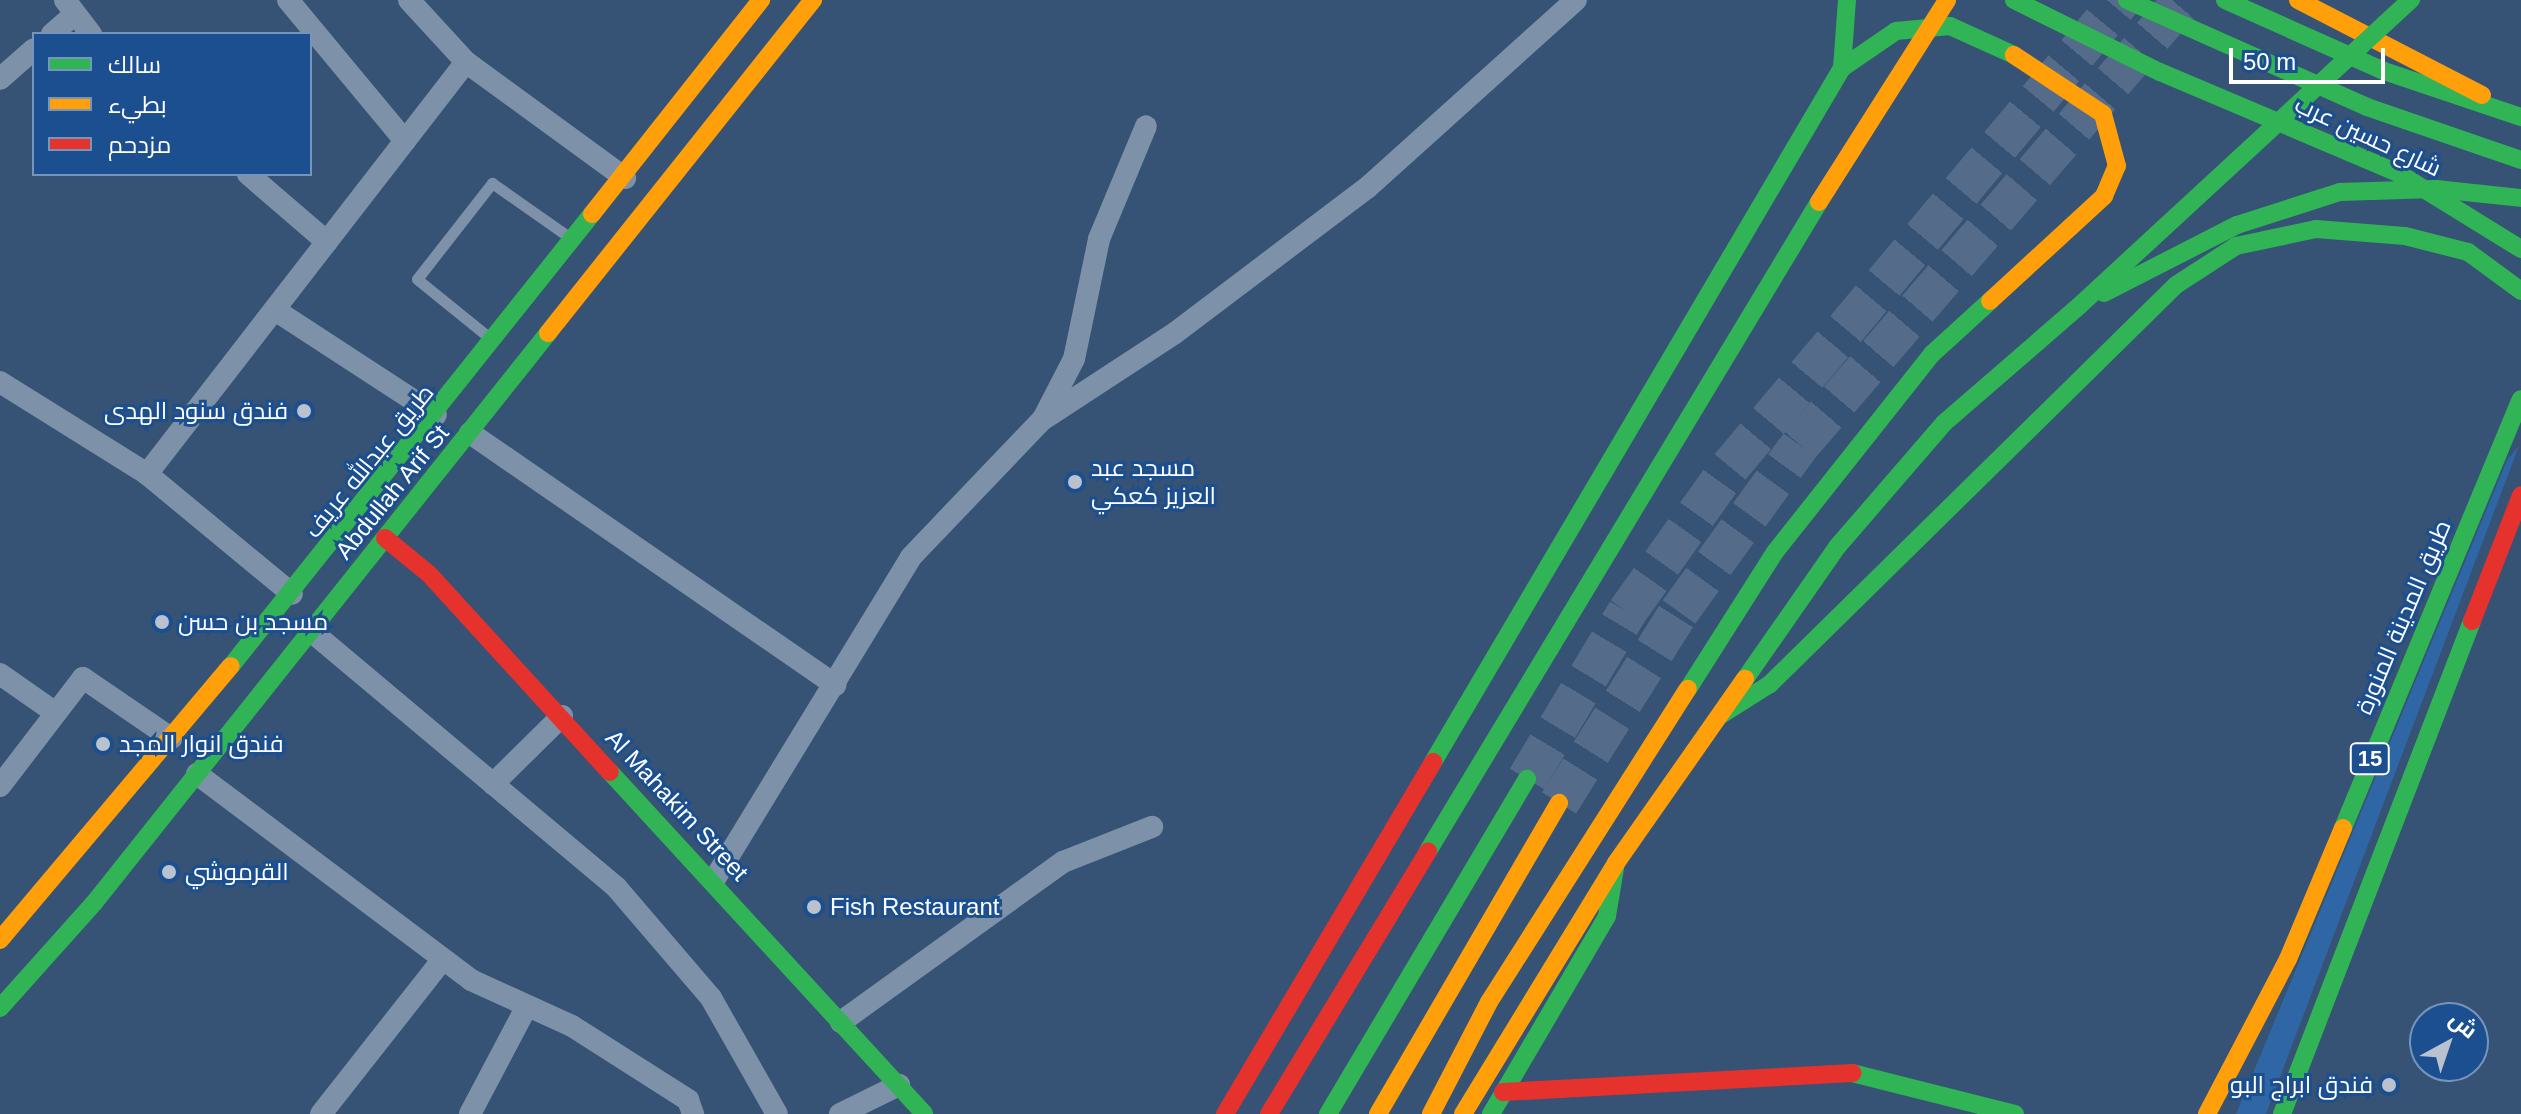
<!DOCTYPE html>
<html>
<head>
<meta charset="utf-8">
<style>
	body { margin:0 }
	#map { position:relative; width:2521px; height:1114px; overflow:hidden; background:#365274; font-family:Arial,Cairo,sans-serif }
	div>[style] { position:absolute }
	.green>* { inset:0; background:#2f66a5 }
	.highway-tunnel>* { height:40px; margin-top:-20px; transform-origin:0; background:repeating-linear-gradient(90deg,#546c89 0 40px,transparent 0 60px) }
	.lane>* { height:11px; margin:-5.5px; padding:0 5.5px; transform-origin:5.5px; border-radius:5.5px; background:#7d92a8 }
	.street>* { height:22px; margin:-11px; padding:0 11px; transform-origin:11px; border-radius:11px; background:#7d92a8 }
	.fast>* { height:18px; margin:-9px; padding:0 9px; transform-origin:9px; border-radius:9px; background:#30b455 }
	.slow>* { height:18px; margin:-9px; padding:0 9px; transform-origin:9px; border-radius:9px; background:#ff9f0a }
	.jam>* { height:18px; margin:-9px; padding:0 9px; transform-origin:9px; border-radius:9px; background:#e5322d }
	.fast-bridge>* { height:18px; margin:-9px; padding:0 9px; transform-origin:9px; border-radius:9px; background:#30b455 }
	.slow-bridge>* { height:18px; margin:-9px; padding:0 9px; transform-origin:9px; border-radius:9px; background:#ff9f0a }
	.dots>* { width:22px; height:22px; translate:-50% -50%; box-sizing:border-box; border:4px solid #1b4f8f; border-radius:50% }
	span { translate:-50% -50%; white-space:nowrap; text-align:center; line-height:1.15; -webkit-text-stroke:6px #1b4f8f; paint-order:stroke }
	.shield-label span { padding:2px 6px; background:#1b4f8f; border:2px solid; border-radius:6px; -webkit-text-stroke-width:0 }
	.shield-label { font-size:22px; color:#fff; font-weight:700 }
	.street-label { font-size:24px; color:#fff }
	.poi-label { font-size:24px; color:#fff }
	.right { translate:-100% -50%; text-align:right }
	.left { translate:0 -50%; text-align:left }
	.legend { position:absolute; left:32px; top:32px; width:280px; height:144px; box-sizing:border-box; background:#1b4f8f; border:2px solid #7695bc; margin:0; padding:10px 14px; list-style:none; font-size:24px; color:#fff }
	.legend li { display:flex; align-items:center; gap:16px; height:40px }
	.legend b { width:40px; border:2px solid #7695bc }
	.north { position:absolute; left:2409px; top:1002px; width:80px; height:80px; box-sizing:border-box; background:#1b4f8f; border:2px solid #7695bc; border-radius:50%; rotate:40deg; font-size:22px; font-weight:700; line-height:32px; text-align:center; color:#fff }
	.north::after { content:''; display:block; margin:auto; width:28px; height:36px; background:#b9c2ce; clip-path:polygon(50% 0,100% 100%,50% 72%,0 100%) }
	.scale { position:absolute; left:2229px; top:48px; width:156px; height:36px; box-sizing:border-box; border:4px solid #fff; border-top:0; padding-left:10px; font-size:24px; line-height:28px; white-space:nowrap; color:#fff; -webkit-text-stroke:6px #1b4f8f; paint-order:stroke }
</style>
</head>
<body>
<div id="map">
	<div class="green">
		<div style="clip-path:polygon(2519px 446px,2266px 1114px,2236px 1114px,2507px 460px)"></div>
	</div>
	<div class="highway-tunnel">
		<div style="left:1527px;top:779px;width:195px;rotate:-59.1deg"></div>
		<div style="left:1627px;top:612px;width:178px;rotate:-54.6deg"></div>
		<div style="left:1730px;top:467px;width:609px;rotate:-50.06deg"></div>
		<div style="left:1559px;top:803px;width:226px;rotate:-57.9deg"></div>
		<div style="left:1679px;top:612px;width:206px;rotate:-54.1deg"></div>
		<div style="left:1800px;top:445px;width:587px;rotate:-49.28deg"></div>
	</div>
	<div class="lane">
		<div style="left:491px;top:339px;width:95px;rotate:-141deg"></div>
		<div style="left:417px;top:279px;width:122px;rotate:-52deg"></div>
		<div style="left:492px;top:183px;width:94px;rotate:35deg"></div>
	</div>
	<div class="street">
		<div style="left:65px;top:0;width:43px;rotate:52.6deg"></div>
		<div style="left:288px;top:0;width:183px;rotate:50.3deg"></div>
		<div style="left:409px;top:0;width:84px;rotate:47.4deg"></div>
		<div style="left:466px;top:62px;width:197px;rotate:36.1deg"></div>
		<div style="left:52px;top:34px;width:30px;rotate:-41deg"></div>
		<div style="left:0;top:79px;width:45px;rotate:-41.4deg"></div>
		<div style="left:248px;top:174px;width:104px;rotate:40.7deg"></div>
		<div style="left:275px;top:310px;width:192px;rotate:33.1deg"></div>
		<div style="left:0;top:382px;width:173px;rotate:32deg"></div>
		<div style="left:147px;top:474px;width:188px;rotate:39.6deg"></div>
		<div style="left:1044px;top:417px;width:65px;rotate:-62.7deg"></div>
		<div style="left:1074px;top:359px;width:123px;rotate:-78.2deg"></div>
		<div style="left:1099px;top:239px;width:122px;rotate:-67.4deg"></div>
		<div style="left:470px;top:433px;width:444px;rotate:34.6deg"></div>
		<div style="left:147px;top:474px;width:521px;rotate:-52.25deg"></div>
		<div style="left:311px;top:631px;width:398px;rotate:40deg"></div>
		<div style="left:616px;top:887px;width:146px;rotate:49.4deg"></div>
		<div style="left:711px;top:998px;width:133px;rotate:60.4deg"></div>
		<div style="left:0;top:674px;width:68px;rotate:34.9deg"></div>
		<div style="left:197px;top:774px;width:343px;rotate:36.9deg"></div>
		<div style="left:471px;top:980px;width:111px;rotate:24.5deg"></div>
		<div style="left:572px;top:1026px;width:138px;rotate:32.5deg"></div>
		<div style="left:688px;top:1100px;width:15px;rotate:70deg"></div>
		<div style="left:493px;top:784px;width:97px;rotate:-44.6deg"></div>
		<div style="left:0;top:786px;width:136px;rotate:-52.5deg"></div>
		<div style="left:83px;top:678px;width:107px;rotate:34.3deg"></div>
		<div style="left:714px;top:880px;width:378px;rotate:-58.6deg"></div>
		<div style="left:911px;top:557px;width:190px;rotate:-46.3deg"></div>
		<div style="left:1042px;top:420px;width:159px;rotate:-33.2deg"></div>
		<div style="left:1175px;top:333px;width:241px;rotate:-37.1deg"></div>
		<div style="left:1367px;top:188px;width:281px;rotate:-42deg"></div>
		<div style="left:841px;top:1022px;width:274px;rotate:-35.8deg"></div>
		<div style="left:1063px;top:862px;width:96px;rotate:-21.5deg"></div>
		<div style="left:321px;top:1114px;width:196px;rotate:-51.8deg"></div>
		<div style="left:470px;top:1114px;width:122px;rotate:-62.2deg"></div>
		<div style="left:840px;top:1114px;width:66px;rotate:-26.2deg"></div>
	</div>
	<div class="fast">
		<div style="left:2014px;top:0;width:163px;rotate:26.3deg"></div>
		<div style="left:2160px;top:72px;width:259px;rotate:23deg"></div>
		<div style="left:2398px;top:173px;width:145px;rotate:31.7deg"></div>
		<div style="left:2127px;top:0;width:263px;rotate:24deg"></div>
		<div style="left:2367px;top:107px;width:163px;rotate:19deg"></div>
		<div style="left:2225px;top:0;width:174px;rotate:24.1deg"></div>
		<div style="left:2384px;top:71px;width:145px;rotate:18.6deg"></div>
		<div style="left:1842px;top:68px;width:65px;rotate:-34.4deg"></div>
		<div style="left:1896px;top:31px;width:54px;rotate:-5.3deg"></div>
		<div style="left:1950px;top:26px;width:70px;rotate:24.4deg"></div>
		<div style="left:231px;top:666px;width:578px;rotate:-51.39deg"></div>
		<div style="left:1745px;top:679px;width:161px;rotate:-55.1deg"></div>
		<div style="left:1837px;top:547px;width:164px;rotate:-49.2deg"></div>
		<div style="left:1944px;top:423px;width:179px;rotate:-40.9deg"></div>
		<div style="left:1688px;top:689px;width:162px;rotate:-57.6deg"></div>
		<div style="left:1775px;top:552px;width:253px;rotate:-51.6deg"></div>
		<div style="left:1932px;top:354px;width:79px;rotate:-42.4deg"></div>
		<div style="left:1721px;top:715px;width:58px;rotate:-32.3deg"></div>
		<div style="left:1770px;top:684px;width:569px;rotate:-44.5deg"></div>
		<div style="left:2176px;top:285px;width:72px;rotate:-33deg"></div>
		<div style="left:2236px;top:246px;width:82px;rotate:-12deg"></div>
		<div style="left:2316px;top:229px;width:89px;rotate:4.5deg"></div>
		<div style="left:2405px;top:236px;width:65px;rotate:14.3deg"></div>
		<div style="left:2468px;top:252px;width:66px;rotate:36.3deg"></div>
		<div style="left:1433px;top:762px;width:806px;rotate:-59.49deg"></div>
		<div style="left:1842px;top:68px;width:68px;rotate:-85.8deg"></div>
		<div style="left:610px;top:772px;width:464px;rotate:47.4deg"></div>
		<div style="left:2343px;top:828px;width:464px;rotate:-67.5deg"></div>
		<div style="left:1428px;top:851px;width:758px;rotate:-58.93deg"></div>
		<div style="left:0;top:1008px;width:141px;rotate:-48.2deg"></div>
		<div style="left:94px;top:903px;width:729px;rotate:-51.46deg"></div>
		<div style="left:1852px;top:1073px;width:168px;rotate:14.1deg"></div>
		<div style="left:1328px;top:1114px;width:390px;rotate:-59.3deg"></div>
		<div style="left:1491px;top:1114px;width:229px;rotate:-59.6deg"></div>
		<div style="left:1607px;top:916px;width:49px;rotate:-80.5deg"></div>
		<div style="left:2282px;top:1114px;width:528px;rotate:-68.92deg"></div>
	</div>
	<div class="slow">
		<div style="left:2298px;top:0;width:207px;rotate:27.3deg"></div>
		<div style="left:592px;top:214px;width:273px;rotate:-51.7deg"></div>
		<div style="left:1990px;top:301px;width:155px;rotate:-42.6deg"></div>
		<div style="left:2104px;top:196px;width:33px;rotate:-67deg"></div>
		<div style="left:2117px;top:166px;width:54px;rotate:-105.1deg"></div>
		<div style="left:2103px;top:114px;width:107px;rotate:-146.5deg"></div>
		<div style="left:548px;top:333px;width:426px;rotate:-51.5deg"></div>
		<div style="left:0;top:940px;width:358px;rotate:-49.9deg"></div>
		<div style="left:1378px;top:1114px;width:360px;rotate:-59.8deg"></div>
		<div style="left:1431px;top:1114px;width:126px;rotate:-62.6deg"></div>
		<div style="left:1489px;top:1002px;width:371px;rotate:-57.6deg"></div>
		<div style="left:1463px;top:1114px;width:294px;rotate:-58.6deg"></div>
		<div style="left:1616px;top:863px;width:225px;rotate:-55deg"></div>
		<div style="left:2207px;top:1114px;width:175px;rotate:-62.4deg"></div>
		<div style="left:2288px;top:959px;width:142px;rotate:-67.2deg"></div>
	</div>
	<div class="jam">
		<div style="left:385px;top:538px;width:57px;rotate:39.3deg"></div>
		<div style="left:429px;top:574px;width:268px;rotate:47.6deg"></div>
		<div style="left:2472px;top:621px;width:135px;rotate:-68.7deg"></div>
		<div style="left:1503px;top:1092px;width:350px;rotate:-3.1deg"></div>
		<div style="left:1225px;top:1114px;width:409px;rotate:-59.4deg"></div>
		<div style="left:1269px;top:1114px;width:307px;rotate:-58.8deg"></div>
	</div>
	<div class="fast-bridge">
		<div style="left:2104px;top:293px;width:149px;rotate:-27.1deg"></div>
		<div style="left:2237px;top:225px;width:108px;rotate:-17.8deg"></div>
		<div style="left:2340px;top:192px;width:96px;rotate:-1.8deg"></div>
		<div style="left:2436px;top:189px;width:85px;rotate:6deg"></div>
		<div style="left:2079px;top:306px;width:452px;rotate:-42.7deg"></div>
	</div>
	<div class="slow-bridge">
		<div style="left:1819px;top:202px;width:239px;rotate:-57.6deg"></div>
	</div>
	<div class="dots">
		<div style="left:304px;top:411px;background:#b9c2ce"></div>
		<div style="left:1075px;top:482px;background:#b9c2ce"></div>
		<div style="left:162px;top:622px;background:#b9c2ce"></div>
		<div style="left:103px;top:744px;background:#b9c2ce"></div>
		<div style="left:169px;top:872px;background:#b9c2ce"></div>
		<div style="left:814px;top:907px;background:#b9c2ce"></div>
		<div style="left:2389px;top:1085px;background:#b9c2ce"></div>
	</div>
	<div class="shield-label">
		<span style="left:2370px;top:759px">15</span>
	</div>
	<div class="street-label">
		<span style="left:2368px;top:136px;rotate:25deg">شارع حسين عرب</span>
		<span style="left:369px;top:461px;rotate:-51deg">طريق عبدالله عريف</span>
		<span style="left:392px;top:492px;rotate:-51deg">Abdullah Arif St</span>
		<span style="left:2403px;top:617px;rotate:-67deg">طريق المدينة المنورة</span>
		<span style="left:677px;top:805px;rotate:47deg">Al Mahakim Street</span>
	</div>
	<div class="poi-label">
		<span class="right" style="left:288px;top:411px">فندق سنود الهدى</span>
		<span class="left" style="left:1091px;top:482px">مسجد عبد<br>العزيز كعكي</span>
		<span class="left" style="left:178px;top:622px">مسجد بن حسن</span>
		<span class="left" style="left:119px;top:744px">فندق انوار المجد</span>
		<span class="left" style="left:185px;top:872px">القرموشي</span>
		<span class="left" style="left:830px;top:907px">Fish Restaurant</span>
		<span class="right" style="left:2373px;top:1085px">فندق ابراج البو</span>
	</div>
	<ul class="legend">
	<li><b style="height:10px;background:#30b455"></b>سالك</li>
	<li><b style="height:10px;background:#ff9f0a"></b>بطيء</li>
	<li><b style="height:10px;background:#e5322d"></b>مزدحم</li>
	</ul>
	<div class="north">ش</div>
	<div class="scale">50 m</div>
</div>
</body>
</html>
